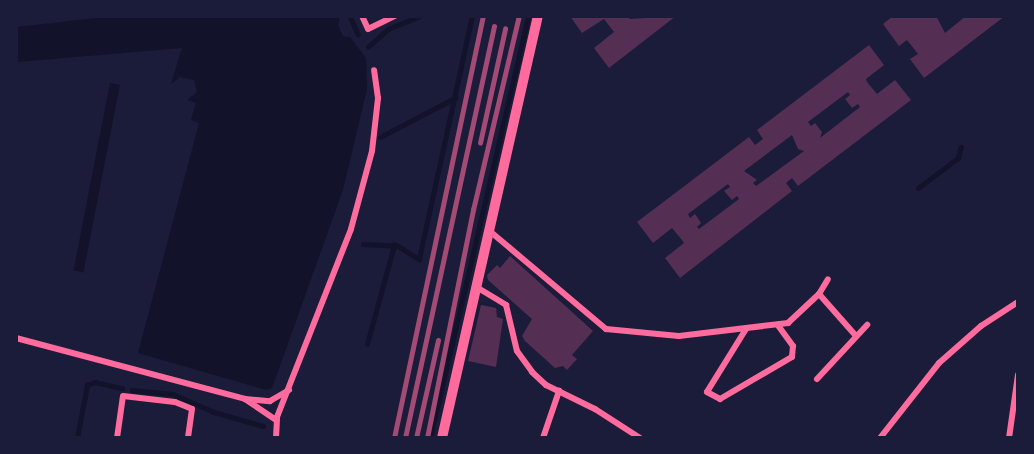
<!DOCTYPE html>
<html>
<head>
<meta charset="utf-8">
<style>
	body { margin:0 }
	#map { position:relative; width:1034px; height:454px; overflow:hidden; background:#1b1b3a; font-family:"Golos Text",sans-serif }
	div>[style] { position:absolute }
	.water>* { inset:0; background:#12122b; transform-origin:0 0 }
	.stream>* { height:4.5px; margin:-2.25px; padding:0 2.25px; transform-origin:2.25px; border-radius:2.25px; background:#12122b }
	.building>* { inset:0; background:#542f53 }
	.minor>* { height:6px; margin:-3px; padding:0 3px; transform-origin:3px; border-radius:3px; background:#ff6b9d }
	.tertiary>* { height:10px; margin:-5px; padding:0 5px; transform-origin:5px; border-radius:5px; background:#ff6b9d }
	.rail>* { height:4.5px; margin:-2.25px; padding:0 2.25px; transform-origin:2.25px; border-radius:2.25px; background:#a44b75 }
	span { translate:-50% -50%; white-space:nowrap; text-align:center; line-height:1.15; -webkit-text-stroke:4.5px #1b1b3a; paint-order:stroke }
	.frame { position:absolute; inset:0; border:18px solid #1b1b3a; pointer-events:none }
</style>
</head>
<body>
<div id="map">
	<div class="water">
		<div style="clip-path:polygon(113px 16px,340px 17px,338px 25px,343px 36px,350px 37px,366px 58px,367px 89px,343px 190px,272px 388px,266px 390px,138px 353px,199px 123px,191px 120px,196px 103px,187px 100px,197px 92px,194px 80px,180px 77px,171px 84px,182px 48px,17px 62px,17px 27px)"></div>
		<div style="left:110px;top:83px;width:10px;height:191px;rotate:11deg"></div>
	</div>
	<div class="stream">
		<div style="left:350px;top:16px;width:20px;rotate:66deg"></div>
		<div style="left:368px;top:47px;width:27px;rotate:-42deg"></div>
		<div style="left:388px;top:29px;width:35px;rotate:-22deg"></div>
		<div style="left:380px;top:137px;width:85px;rotate:-27.5deg"></div>
		<div style="left:918px;top:188px;width:50px;rotate:-36.9deg"></div>
		<div style="left:958px;top:158px;width:11px;rotate:-75deg"></div>
		<div style="left:363px;top:244px;width:35px;rotate:3deg"></div>
		<div style="left:398px;top:246px;width:25px;rotate:32deg"></div>
		<div style="left:419px;top:259px;width:249px;rotate:-77.7deg"></div>
		<div style="left:367px;top:344px;width:103px;rotate:-74.7deg"></div>
		<div style="left:132px;top:390px;width:41px;rotate:5.6deg"></div>
		<div style="left:173px;top:394px;width:45px;rotate:23.7deg"></div>
		<div style="left:214px;top:412px;width:51px;rotate:15.9deg"></div>
		<div style="left:77px;top:438px;width:54px;rotate:-79.3deg"></div>
		<div style="left:87px;top:385px;width:9px;rotate:-21deg"></div>
		<div style="left:95px;top:382px;width:28px;rotate:13deg"></div>
		<div style="left:430px;top:438px;width:433px;rotate:-76.9deg"></div>
	</div>
	<div class="building">
		<div style="clip-path:polygon(570px 16px,628px 16px,630px 19px,676px 16px,609px 68px,594px 48px,614px 32px,604px 19px,582px 33px)"></div>
		<div style="clip-path:polygon(893px 16px,936px 16px,945px 33px,966px 16px,1005px 16px,924px 78px,910px 59px,918px 54px,907px 40px,899px 46px,883px 24px)"></div>
		<div style="clip-path:polygon(evenodd,869px 45px,884px 65px,866px 79px,867px 82px,877px 94px,895px 80px,911px 100px,798px 186px,792px 178px,786px 183px,792px 191px,680px 278px,665px 258px,684px 243px,682px 240px,672px 228px,653px 243px,637px 222px,749px 137px,755px 145px,763px 139px,757px 130px,869px 45px,848px 92px,850px 95px,845px 99px,852px 108px,858px 104px,860px 107px,820px 138px,822px 132px,815px 123px,811px 126px,808px 122px,848px 92px,869px 45px,792px 135px,798px 149px,804px 151px,756px 186px,753px 183px,757px 180px,744px 171px,792px 135px,869px 45px,728px 184px,730px 187px,724px 191px,732px 200px,737px 196px,739px 199px,699px 229px,697px 227px,701px 223px,695px 214px,690px 218px,688px 214px,728px 184px)"></div>
		<div style="clip-path:polygon(510px 256px,593px 331px,572px 355px,577px 359px,567px 370px,563px 366px,555px 368px,525px 341px,522px 336px,532px 319px,488px 280px,487px 275px,497px 265px,500px 268px)"></div>
		<div style="clip-path:polygon(481px 305px,496px 308px,497px 317px,503px 319px,496px 367px,468px 361px)"></div>
	</div>
	<div class="minor">
		<div style="left:362px;top:16px;width:14px;rotate:65deg"></div>
		<div style="left:368px;top:29px;width:30px;rotate:-26deg"></div>
		<div style="left:492px;top:233px;width:149px;rotate:40.1deg"></div>
		<div style="left:606px;top:329px;width:73px;rotate:5.5deg"></div>
		<div style="left:679px;top:336px;width:110px;rotate:-6.8deg"></div>
		<div style="left:788px;top:323px;width:42px;rotate:-43.1deg"></div>
		<div style="left:819px;top:294px;width:17px;rotate:-59deg"></div>
		<div style="left:478px;top:288px;width:33px;rotate:31deg"></div>
		<div style="left:506px;top:305px;width:47px;rotate:76.6deg"></div>
		<div style="left:517px;top:351px;width:26px;rotate:54deg"></div>
		<div style="left:532px;top:372px;width:19px;rotate:43deg"></div>
		<div style="left:546px;top:385px;width:55px;rotate:26.1deg"></div>
		<div style="left:595px;top:409px;width:54px;rotate:32.8deg"></div>
		<div style="left:819px;top:294px;width:56px;rotate:48.6deg"></div>
		<div style="left:746px;top:329px;width:74px;rotate:121.8deg"></div>
		<div style="left:707px;top:392px;width:15px;rotate:28deg"></div>
		<div style="left:720px;top:399px;width:83px;rotate:-30.3deg"></div>
		<div style="left:792px;top:357px;width:11px;rotate:-85deg"></div>
		<div style="left:793px;top:346px;width:26px;rotate:-126deg"></div>
		<div style="left:16px;top:338px;width:237px;rotate:14.9deg"></div>
		<div style="left:245px;top:399px;width:37px;rotate:34deg"></div>
		<div style="left:817px;top:379px;width:74px;rotate:-47.2deg"></div>
		<div style="left:245px;top:399px;width:25px;rotate:5deg"></div>
		<div style="left:270px;top:401px;width:22px;rotate:-30deg"></div>
		<div style="left:117px;top:438px;width:42px;rotate:-81.9deg"></div>
		<div style="left:123px;top:396px;width:52px;rotate:6.6deg"></div>
		<div style="left:175px;top:402px;width:18px;rotate:22deg"></div>
		<div style="left:192px;top:409px;width:29px;rotate:98deg"></div>
		<div style="left:276px;top:438px;width:21px;rotate:-87deg"></div>
		<div style="left:277px;top:417px;width:202px;rotate:-68.5deg"></div>
		<div style="left:351px;top:229px;width:81px;rotate:-74.9deg"></div>
		<div style="left:372px;top:151px;width:53px;rotate:-83.5deg"></div>
		<div style="left:378px;top:98px;width:28px;rotate:-98deg"></div>
		<div style="left:543px;top:438px;width:50px;rotate:-71.2deg"></div>
		<div style="left:880px;top:438px;width:95px;rotate:-51.8deg"></div>
		<div style="left:939px;top:363px;width:56px;rotate:-41.4deg"></div>
		<div style="left:981px;top:326px;width:44px;rotate:-33deg"></div>
		<div style="left:1009px;top:438px;width:64px;rotate:-81.9deg"></div>
	</div>
	<div class="tertiary">
		<div style="left:442px;top:438px;width:433px;rotate:-77.2deg"></div>
	</div>
	<div class="rail">
		<div style="left:480px;top:143px;width:117px;rotate:-77.6deg"></div>
		<div style="left:394px;top:438px;width:431px;rotate:-78.1deg"></div>
		<div style="left:405px;top:438px;width:421px;rotate:-77.8deg"></div>
		<div style="left:416px;top:438px;width:100px;rotate:-77.3deg"></div>
		<div style="left:427px;top:438px;width:233px;rotate:-78.6deg"></div>
		<div style="left:473px;top:210px;width:199px;rotate:-76.7deg"></div>
	</div>
	<div class="frame"></div>
</div>
</body>
</html>
